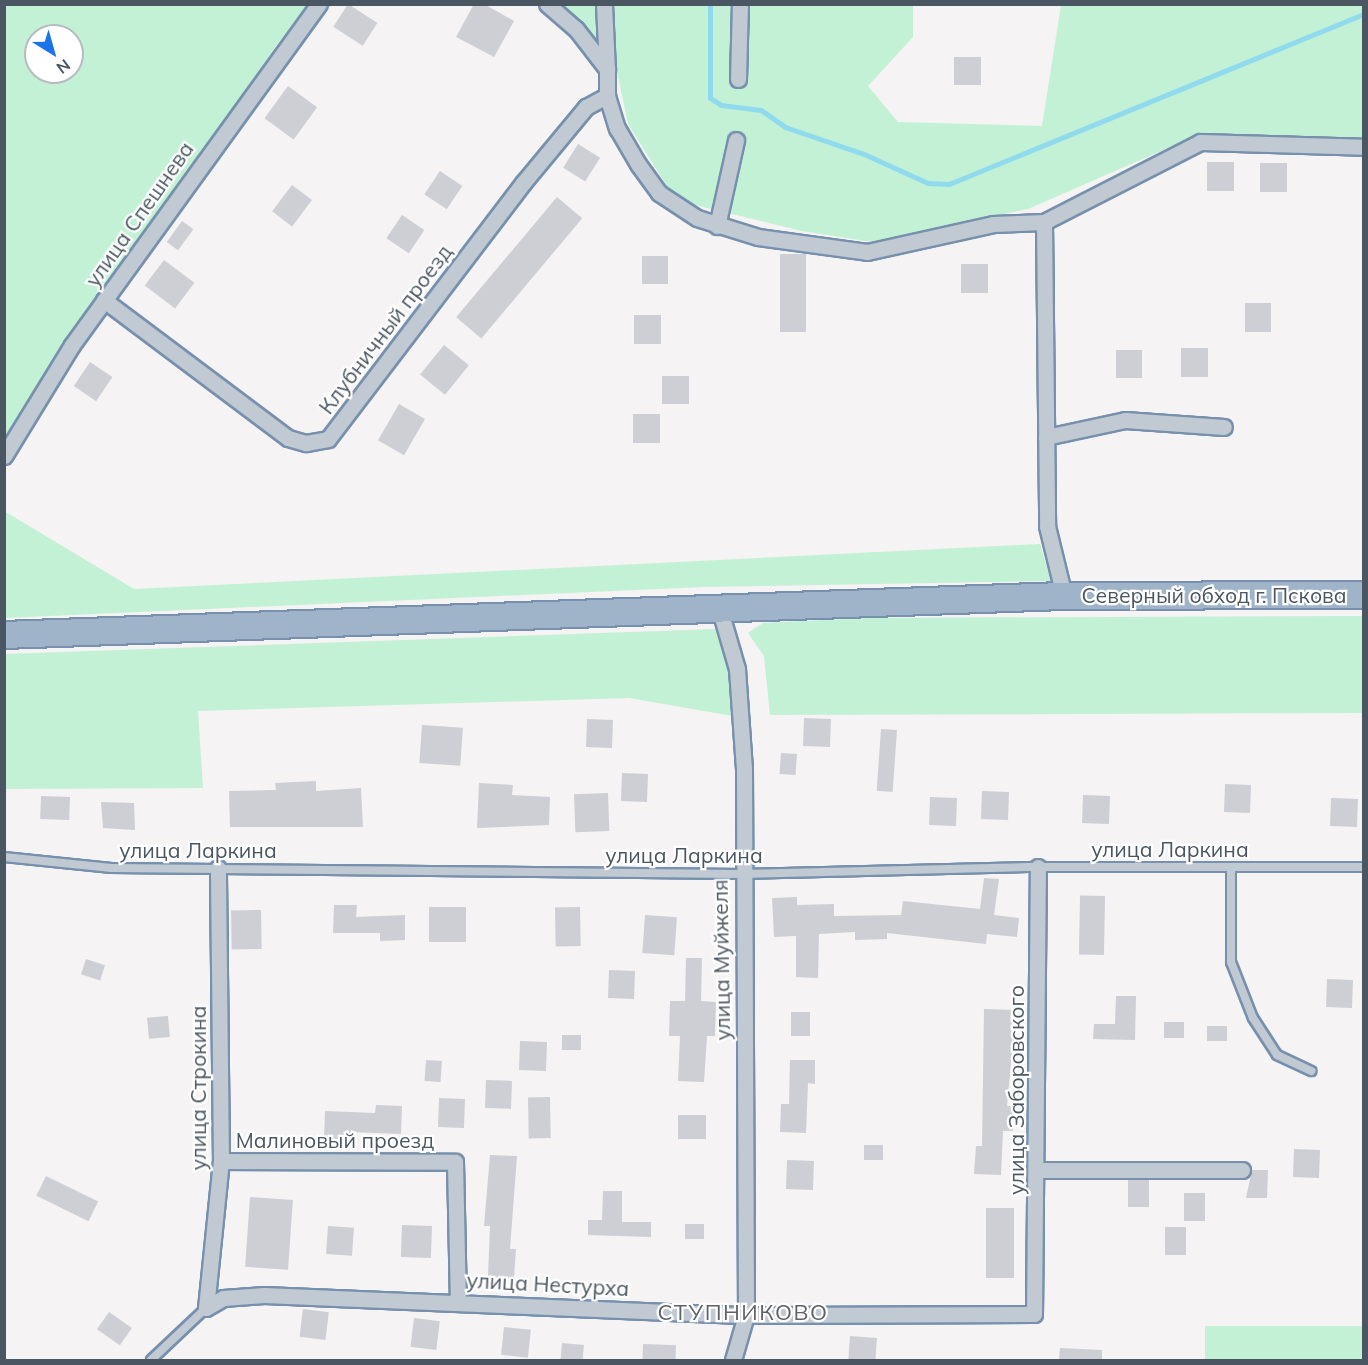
<!DOCTYPE html>
<html>
<head>
<meta charset="utf-8">
<style>
	body { margin:0 }
	#map { position:relative; width:1368px; height:1365px; overflow:hidden; background:#f5f3f3; font-family:Mulish,sans-serif }
	div>[style] { position:absolute }
	.green>* { inset:0; background:#c3f1d5; transform-origin:0 0 }
	.stream>* { height:5px; margin:-2.5px; padding:0 2.5px; transform-origin:2.5px; border-radius:2.5px; background:#90daee }
	.building>* { inset:0; background:#cdcfd5; transform-origin:0 0 }
	.roads { filter:drop-shadow(2px 0 #7690ad) drop-shadow(-2px 0 #7690ad) drop-shadow(0 2px #7690ad) drop-shadow(0 -2px #7690ad) }
	.service>* { height:8px; margin:-4px; padding:0 4px; transform-origin:4px; border-radius:4px; background:#c1cad2 }
	.minor>* { height:15px; margin:-7.5px; padding:0 7.5px; transform-origin:7.5px; border-radius:7.5px; background:#c1cad2 }
	.trunk>* { height:26px; margin:-13px; padding:0 13px; transform-origin:13px; border-radius:13px; background:#9fb4c9 }
	span { translate:-50% -50%; white-space:nowrap; text-align:center; line-height:1.15; -webkit-text-stroke:4.5px #fff; paint-order:stroke }
	.street-label { font-size:21px; color:#4a5661 }
	.neighbourhood-label { font-size:22px; color:#5f6368; letter-spacing:1.5px }
	.frame { position:absolute; inset:0; border:6px solid #4a5661; pointer-events:none }
	.north { position:absolute; left:24px; top:24px; width:60px; height:60px; box-sizing:border-box; background:#fff; border:2px solid #b7bbc0; border-radius:50%; rotate:143deg; font-size:16px; font-weight:700; line-height:24px; text-align:center; color:#4a5661 }
	.north::after { content:''; display:block; margin:auto; width:21px; height:27px; background:#1a73e8; clip-path:polygon(50% 0,100% 100%,50% 72%,0 100%) }
</style>
</head>
<body>
<div id="map">
	<div class="green">
		<div style="clip-path:polygon(evenodd,5px 5px,311px 5px,278px 43px,101px 302px,5px 457px,5px 5px,36px 36px,72px 36px,72px 72px,36px 72px,36px 36px)"></div>
		<div style="clip-path:polygon(549px 5px,913px 5px,913px 37px,868px 86px,898px 122px,1042px 126px,1061px 5px,1363px 5px,1363px 144px,1200px 134px,1028px 209px,872px 242px,802px 231px,691px 204px,670px 191px,628px 124px,614px 57px,601px 54px)"></div>
		<div style="clip-path:polygon(4px 511px,134px 589px,1040px 544px,1051px 581px,703px 587px,5px 618px)"></div>
		<div style="clip-path:polygon(1363px 616px,1363px 713px,770px 715px,764px 656px,748px 633px,763px 623px,861px 618px)"></div>
		<div style="clip-path:polygon(716px 629px,731px 668px,733px 716px,629px 698px,198px 711px,203px 788px,5px 789px,4px 654px)"></div>
		<div style="left:1363px;top:1326px;width:34px;height:158px;rotate:90deg"></div>
	</div>
	<div class="stream">
		<div style="left:710px;top:4px;width:94px;rotate:90deg"></div>
		<div style="left:710px;top:98px;width:13px;rotate:32deg"></div>
		<div style="left:721px;top:105px;width:40px;rotate:7.1deg"></div>
		<div style="left:761px;top:110px;width:29px;rotate:35deg"></div>
		<div style="left:785px;top:127px;width:83px;rotate:18.9deg"></div>
		<div style="left:864px;top:154px;width:70px;rotate:24.4deg"></div>
		<div style="left:928px;top:183px;width:21px;rotate:3deg"></div>
		<div style="left:949px;top:184px;width:448px;rotate:-22.3deg"></div>
	</div>
	<div class="building">
		<div style="left:348px;top:4px;width:35px;height:27px;rotate:33deg"></div>
		<div style="clip-path:polygon(474px 4px,484px 4px,514px 21px,494px 57px,456px 37px)"></div>
		<div style="left:954px;top:57px;width:27px;height:28px"></div>
		<div style="left:288px;top:86px;width:36px;height:40px;rotate:36deg"></div>
		<div style="left:578px;top:144px;width:26px;height:28px;rotate:32deg"></div>
		<div style="left:1207px;top:162px;width:27px;height:29px"></div>
		<div style="left:1260px;top:163px;width:27px;height:29px"></div>
		<div style="left:440px;top:171px;width:27px;height:28px;rotate:34deg"></div>
		<div style="left:292px;top:185px;width:25px;height:33px;rotate:37deg"></div>
		<div style="left:557px;top:197px;width:33px;height:157px;rotate:40deg"></div>
		<div style="left:402px;top:215px;width:27px;height:28px;rotate:34deg"></div>
		<div style="left:182px;top:221px;width:14px;height:26px;rotate:36deg"></div>
		<div style="left:780px;top:254px;width:26px;height:78px"></div>
		<div style="left:642px;top:256px;width:26px;height:28px"></div>
		<div style="left:164px;top:260px;width:38px;height:32px;rotate:37deg"></div>
		<div style="left:988px;top:264px;width:29px;height:27px;rotate:90deg"></div>
		<div style="left:1245px;top:303px;width:26px;height:29px"></div>
		<div style="left:634px;top:315px;width:27px;height:29px"></div>
		<div style="left:444px;top:345px;width:32px;height:38px;rotate:39deg"></div>
		<div style="left:1181px;top:348px;width:27px;height:29px"></div>
		<div style="left:1116px;top:350px;width:26px;height:28px"></div>
		<div style="left:90px;top:362px;width:27px;height:29px;rotate:34deg"></div>
		<div style="left:689px;top:376px;width:28px;height:27px;rotate:90deg"></div>
		<div style="left:399px;top:404px;width:30px;height:42px;rotate:30deg"></div>
		<div style="left:633px;top:414px;width:27px;height:29px"></div>
		<div style="left:804px;top:718px;width:27px;height:28px;rotate:2deg"></div>
		<div style="left:587px;top:719px;width:26px;height:28px;rotate:2deg"></div>
		<div style="left:422px;top:725px;width:41px;height:38px;rotate:4deg"></div>
		<div style="left:881px;top:729px;width:16px;height:62px;rotate:4deg"></div>
		<div style="left:781px;top:753px;width:16px;height:21px;rotate:4deg"></div>
		<div style="left:622px;top:773px;width:26px;height:28px;rotate:2deg"></div>
		<div style="clip-path:polygon(316px 781px,316px 791px,361px 788px,363px 827px,230px 827px,229px 791px,276px 790px,275px 783px)"></div>
		<div style="clip-path:polygon(479px 783px,513px 785px,512px 795px,550px 797px,549px 825px,477px 828px)"></div>
		<div style="left:1225px;top:784px;width:26px;height:28px;rotate:2deg"></div>
		<div style="left:982px;top:791px;width:27px;height:28px;rotate:2deg"></div>
		<div style="left:608px;top:793px;width:38px;height:34px;rotate:88deg"></div>
		<div style="left:1083px;top:795px;width:27px;height:28px;rotate:2deg"></div>
		<div style="left:41px;top:796px;width:29px;height:23px;rotate:2deg"></div>
		<div style="left:930px;top:797px;width:27px;height:28px;rotate:2deg"></div>
		<div style="left:1331px;top:798px;width:27px;height:28px;rotate:2deg"></div>
		<div style="clip-path:polygon(101px 802px,134px 803px,135px 830px,103px 828px)"></div>
		<div style="clip-path:polygon(984px 878px,999px 879px,994px 915px,1019px 918px,1017px 937px,987px 934px,986px 944px,887px 933px,887px 939px,855px 940px,855px 932px,819px 934px,818px 978px,796px 977px,796px 936px,774px 937px,772px 898px,797px 897px,797px 905px,834px 904px,834px 916px,901px 915px,903px 901px,980px 909px)"></div>
		<div style="left:1105px;top:896px;width:59px;height:25px;rotate:91deg"></div>
		<div style="clip-path:polygon(334px 905px,357px 905px,356px 917px,405px 915px,405px 940px,380px 941px,380px 933px,333px 933px)"></div>
		<div style="left:429px;top:907px;width:37px;height:35px"></div>
		<div style="left:580px;top:907px;width:39px;height:25px;rotate:89deg"></div>
		<div style="left:261px;top:910px;width:39px;height:30px;rotate:89deg"></div>
		<div style="left:645px;top:915px;width:32px;height:38px;rotate:4deg"></div>
		<div style="clip-path:polygon(686px 958px,702px 958px,701px 1001px,716px 1002px,715px 1036px,707px 1036px,704px 1082px,678px 1081px,680px 1036px,669px 1036px,670px 1001px,685px 1001px)"></div>
		<div style="left:86px;top:959px;width:20px;height:16px;rotate:18deg"></div>
		<div style="left:609px;top:970px;width:26px;height:28px;rotate:2deg"></div>
		<div style="left:1327px;top:979px;width:26px;height:28px;rotate:2deg"></div>
		<div style="clip-path:polygon(1116px 996px,1136px 996px,1135px 1040px,1093px 1039px,1094px 1024px,1115px 1024px)"></div>
		<div style="clip-path:polygon(984px 1009px,1016px 1010px,1007px 1106px,1013px 1106px,1013px 1131px,1003px 1131px,1001px 1175px,974px 1174px,976px 1146px,982px 1146px)"></div>
		<div style="left:791px;top:1012px;width:19px;height:24px"></div>
		<div style="left:168px;top:1016px;width:21px;height:21px;rotate:85deg"></div>
		<div style="left:1164px;top:1022px;width:20px;height:16px"></div>
		<div style="left:1207px;top:1026px;width:20px;height:15px"></div>
		<div style="left:562px;top:1035px;width:19px;height:15px"></div>
		<div style="left:520px;top:1041px;width:27px;height:29px;rotate:2deg"></div>
		<div style="left:426px;top:1060px;width:16px;height:21px;rotate:4deg"></div>
		<div style="clip-path:polygon(790px 1060px,815px 1060px,815px 1084px,808px 1083px,806px 1133px,780px 1132px,781px 1104px,789px 1104px)"></div>
		<div style="left:486px;top:1080px;width:26px;height:28px;rotate:2deg"></div>
		<div style="left:550px;top:1097px;width:41px;height:22px;rotate:89deg"></div>
		<div style="left:439px;top:1098px;width:26px;height:29px;rotate:2deg"></div>
		<div style="clip-path:polygon(376px 1105px,402px 1106px,401px 1134px,351px 1132px,350px 1141px,324px 1140px,325px 1111px,375px 1113px)"></div>
		<div style="left:678px;top:1115px;width:28px;height:24px"></div>
		<div style="left:864px;top:1145px;width:19px;height:15px"></div>
		<div style="left:1294px;top:1149px;width:26px;height:28px;rotate:2deg"></div>
		<div style="clip-path:polygon(490px 1155px,517px 1156px,510px 1249px,516px 1249px,514px 1278px,488px 1277px,490px 1226px,484px 1226px)"></div>
		<div style="left:787px;top:1160px;width:27px;height:29px;rotate:2deg"></div>
		<div style="clip-path:polygon(1252px 1170px,1268px 1170px,1267px 1198px,1246px 1198px)"></div>
		<div style="left:46px;top:1176px;width:58px;height:22px;rotate:26deg"></div>
		<div style="left:1128px;top:1180px;width:21px;height:27px"></div>
		<div style="clip-path:polygon(603px 1191px,622px 1191px,622px 1222px,651px 1222px,651px 1237px,588px 1235px,588px 1220px,602px 1220px)"></div>
		<div style="left:1184px;top:1193px;width:21px;height:28px"></div>
		<div style="left:250px;top:1197px;width:43px;height:70px;rotate:4deg"></div>
		<div style="left:986px;top:1208px;width:28px;height:70px"></div>
		<div style="left:685px;top:1224px;width:19px;height:15px"></div>
		<div style="left:402px;top:1225px;width:30px;height:32px;rotate:2deg"></div>
		<div style="left:328px;top:1226px;width:26px;height:28px;rotate:4deg"></div>
		<div style="left:1165px;top:1227px;width:21px;height:28px"></div>
		<div style="left:303px;top:1309px;width:26px;height:28px;rotate:7deg"></div>
		<div style="left:109px;top:1312px;width:28px;height:21px;rotate:35deg"></div>
		<div style="left:414px;top:1318px;width:26px;height:29px;rotate:7deg"></div>
		<div style="left:504px;top:1327px;width:27px;height:28px;rotate:6deg"></div>
		<div style="left:850px;top:1336px;width:27px;height:24px;rotate:4deg"></div>
		<div style="left:562px;top:1343px;width:22px;height:17px;rotate:5deg"></div>
		<div style="left:643px;top:1344px;width:33px;height:16px;rotate:2deg"></div>
		<div style="clip-path:polygon(1060px 1348px,1102px 1350px,1102px 1360px,1059px 1360px)"></div>
	</div>
	<div class="roads">
		<div class="service">
			<div style="left:4px;top:857px;width:108px;rotate:5.9deg"></div>
			<div style="left:111px;top:868px;width:630px;rotate:0.55deg"></div>
			<div style="left:741px;top:874px;width:297px;rotate:-1.4deg"></div>
			<div style="left:1038px;top:867px;width:326px"></div>
			<div style="left:1231px;top:867px;width:95px;rotate:90deg"></div>
			<div style="left:1231px;top:962px;width:60px;rotate:68.6deg"></div>
			<div style="left:1253px;top:1018px;width:44px;rotate:57deg"></div>
			<div style="left:1277px;top:1055px;width:38px;rotate:25deg"></div>
			<div style="left:151px;top:1360px;width:76px;rotate:-43.4deg"></div>
		</div>
		<div class="minor">
			<div style="left:547px;top:4px;width:38px;rotate:41deg"></div>
			<div style="left:576px;top:29px;width:51px;rotate:52.2deg"></div>
			<div style="left:607px;top:69px;width:27px;rotate:90deg"></div>
			<div style="left:607px;top:96px;width:34px;rotate:73deg"></div>
			<div style="left:617px;top:128px;width:42px;rotate:59.7deg"></div>
			<div style="left:638px;top:164px;width:36px;rotate:54deg"></div>
			<div style="left:659px;top:193px;width:45px;rotate:33.3deg"></div>
			<div style="left:697px;top:218px;width:64px;rotate:17.3deg"></div>
			<div style="left:758px;top:237px;width:110px;rotate:7.8deg"></div>
			<div style="left:867px;top:252px;width:129px;rotate:-12.5deg"></div>
			<div style="left:993px;top:224px;width:51px;rotate:-2.2deg"></div>
			<div style="left:604px;top:4px;width:65px;rotate:87.4deg"></div>
			<div style="left:738px;top:79px;width:75px;rotate:-88.5deg"></div>
			<div style="left:1044px;top:222px;width:304px;rotate:89.4deg"></div>
			<div style="left:1047px;top:526px;width:72px;rotate:76.3deg"></div>
			<div style="left:1044px;top:222px;width:175px;rotate:-27.1deg"></div>
			<div style="left:1200px;top:142px;width:164px;rotate:1.7deg"></div>
			<div style="left:717px;top:226px;width:88px;rotate:-77.5deg"></div>
			<div style="left:104px;top:300px;width:230px;rotate:36.9deg"></div>
			<div style="left:288px;top:438px;width:19px;rotate:16deg"></div>
			<div style="left:306px;top:443px;width:22px;rotate:-10deg"></div>
			<div style="left:328px;top:439px;width:322px;rotate:-52.7deg"></div>
			<div style="left:523px;top:183px;width:99px;rotate:-50.3deg"></div>
			<div style="left:586px;top:107px;width:24px;rotate:-28deg"></div>
			<div style="left:1046px;top:437px;width:81px;rotate:-12.1deg"></div>
			<div style="left:1125px;top:420px;width:99px;rotate:4deg"></div>
			<div style="left:4px;top:456px;width:130px;rotate:-58.5deg"></div>
			<div style="left:72px;top:345px;width:421px;rotate:-54.1deg"></div>
			<div style="left:719px;top:607px;width:65px;rotate:73.8deg"></div>
			<div style="left:737px;top:669px;width:99px;rotate:86deg"></div>
			<div style="left:744px;top:768px;width:547px;rotate:89.79deg"></div>
			<div style="left:746px;top:1315px;width:47px;rotate:106.1deg"></div>
			<div style="left:221px;top:1161px;width:234px;rotate:0.2deg"></div>
			<div style="left:455px;top:1162px;width:138px;rotate:88.8deg"></div>
			<div style="left:1037px;top:1170px;width:205px"></div>
			<div style="left:206px;top:1308px;width:20px;rotate:-30deg"></div>
			<div style="left:223px;top:1298px;width:41px;rotate:-4.2deg"></div>
			<div style="left:264px;top:1295px;width:482px;rotate:2.4deg"></div>
			<div style="left:746px;top:1315px;width:288px;rotate:-0.2deg"></div>
			<div style="left:1034px;top:1314px;width:447px;rotate:-89.5deg"></div>
			<div style="left:206px;top:1308px;width:148px;rotate:-84.2deg"></div>
			<div style="left:221px;top:1161px;width:293px;rotate:-90.6deg"></div>
		</div>
		<div class="trunk">
			<div style="left:4px;top:635px;width:1061px;rotate:-2.11deg"></div>
			<div style="left:1064px;top:596px;width:300px;rotate:-0.2deg"></div>
		</div>
	</div>
	<div class="street-label">
		<span style="left:139px;top:214px;rotate:-55deg">улица Спешнева</span>
		<span style="left:385px;top:329px;rotate:-53deg">Клубничный проезд</span>
		<span style="left:1214px;top:595px">Северный обход г. Пскова</span>
		<span style="left:1170px;top:849px">улица Ларкина</span>
		<span style="left:198px;top:850px">улица Ларкина</span>
		<span style="left:684px;top:855px">улица Ларкина</span>
		<span style="left:721px;top:960px;rotate:-91deg">улица Муйжеля</span>
		<span style="left:198px;top:1088px;rotate:-90deg">улица Строкина</span>
		<span style="left:1016px;top:1090px;rotate:-90deg">улица Заборовского</span>
		<span style="left:335px;top:1140px">Малиновый проезд</span>
		<span style="left:548px;top:1284px;rotate:3deg">улица Нестурха</span>
	</div>
	<div class="neighbourhood-label">
		<span style="left:743px;top:1313px">СТУПНИКОВО</span>
	</div>
	<div class="frame"></div>
	<div class="north">N</div>
</div>
</body>
</html>
